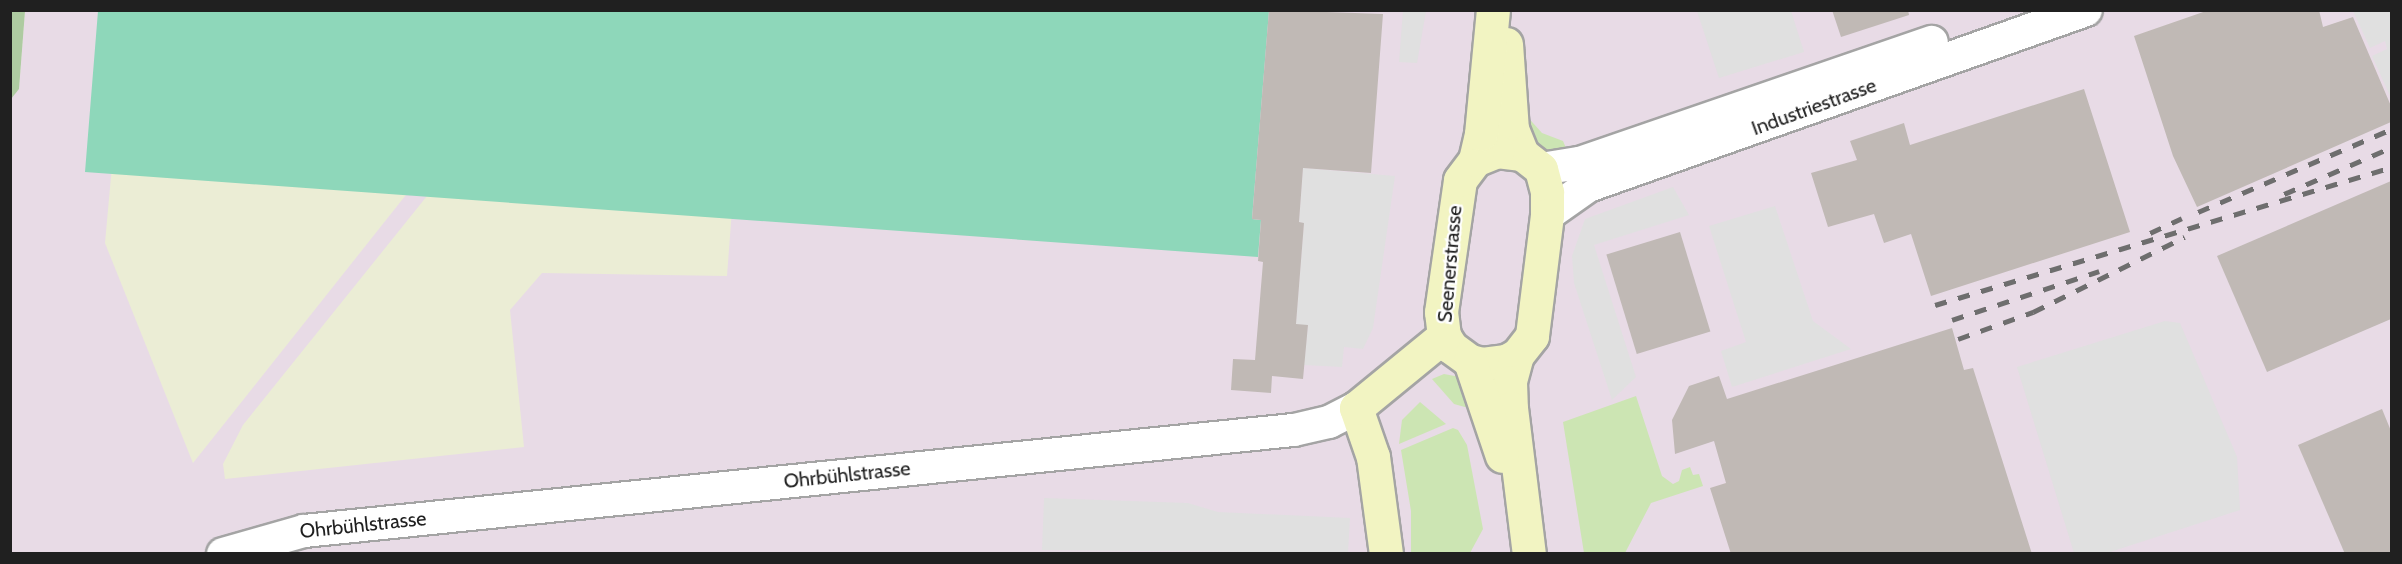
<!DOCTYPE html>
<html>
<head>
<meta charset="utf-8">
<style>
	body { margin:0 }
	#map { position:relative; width:2402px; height:564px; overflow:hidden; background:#f0ede8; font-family:Cabin,sans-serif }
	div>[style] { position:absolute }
	.industrial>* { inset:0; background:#e8dbe6 }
	.farmland>* { inset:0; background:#ebedd5 }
	.grass>* { inset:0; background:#cce5b3 }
	.forest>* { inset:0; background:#aecba1 }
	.pitch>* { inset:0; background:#8ed7ba }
	.parking>* { inset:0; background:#e0e0e0 }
	.building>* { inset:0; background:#c0b9b5; transform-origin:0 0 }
	.roads { filter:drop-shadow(2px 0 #a4a4a4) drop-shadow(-2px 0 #a4a4a4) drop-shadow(0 2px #a4a4a4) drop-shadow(0 -2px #a4a4a4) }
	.tertiary>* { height:32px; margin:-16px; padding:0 16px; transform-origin:16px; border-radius:16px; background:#fff }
	.secondary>* { height:33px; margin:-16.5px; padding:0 16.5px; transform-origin:16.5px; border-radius:16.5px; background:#f2f4c2 }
	.rail>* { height:4.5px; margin-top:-2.25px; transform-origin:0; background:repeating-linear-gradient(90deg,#6e6e6e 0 12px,transparent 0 24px) }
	span { translate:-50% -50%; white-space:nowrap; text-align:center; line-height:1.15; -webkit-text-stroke:4.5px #fff; paint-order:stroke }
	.street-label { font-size:20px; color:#202020 }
	.frame { position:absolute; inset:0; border:12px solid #202020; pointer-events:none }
</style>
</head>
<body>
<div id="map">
	<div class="industrial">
		<div style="clip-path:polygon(25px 10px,2391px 11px,2391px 553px,11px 553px,10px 99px,19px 89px)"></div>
	</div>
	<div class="farmland">
		<div style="clip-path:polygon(126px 11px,552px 11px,193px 463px,105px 243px)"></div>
		<div style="clip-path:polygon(566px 23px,739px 116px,727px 276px,542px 273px,510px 310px,524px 447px,225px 479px,223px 464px,243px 425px)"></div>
	</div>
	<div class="grass">
		<div style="clip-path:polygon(1524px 113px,1542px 133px,1563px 141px,1569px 155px,1552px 154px,1537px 146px)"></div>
		<div style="clip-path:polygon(1444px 374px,1460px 377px,1472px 409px,1454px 404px,1432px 379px)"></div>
		<div style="clip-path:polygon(1636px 396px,1662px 476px,1673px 484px,1679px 481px,1682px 470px,1690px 467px,1693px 475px,1699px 474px,1703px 486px,1651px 503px,1625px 553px,1584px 553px,1563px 422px)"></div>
		<div style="clip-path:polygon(1420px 402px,1446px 424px,1399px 444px,1402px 420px)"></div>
		<div style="clip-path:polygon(1453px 428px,1458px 430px,1467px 445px,1483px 529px,1470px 553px,1411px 553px,1411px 511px,1401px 450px)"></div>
	</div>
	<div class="forest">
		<div style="clip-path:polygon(11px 10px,25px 11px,19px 89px,11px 99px)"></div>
	</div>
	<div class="pitch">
		<div style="clip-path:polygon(98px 11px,1269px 11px,1252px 219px,1261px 220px,1258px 257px,85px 172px)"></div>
	</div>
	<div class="parking">
		<div style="clip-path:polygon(1403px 11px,1426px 11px,1417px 63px,1399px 62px)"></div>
		<div style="clip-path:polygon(1697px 11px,1791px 11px,1804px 52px,1719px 78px)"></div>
		<div style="clip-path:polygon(2353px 11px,2391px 11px,2391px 98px,2372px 56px,2387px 49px,2385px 41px,2370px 48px)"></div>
		<div style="clip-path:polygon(1303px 168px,1395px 176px,1373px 328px,1363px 349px,1344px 347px,1342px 367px,1304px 365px,1308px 326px,1296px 324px,1304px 223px,1299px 222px)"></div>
		<div style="clip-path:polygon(1673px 187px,1689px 215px,1594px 245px,1636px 377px,1612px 400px,1574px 283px,1572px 256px,1585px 219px)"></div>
		<div style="clip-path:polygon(1775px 206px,1813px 321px,1851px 349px,1732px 387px,1721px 351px,1746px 342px,1709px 226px)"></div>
		<div style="clip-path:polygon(2165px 321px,2180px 323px,2237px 457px,2240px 510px,2107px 553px,2074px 553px,2017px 367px)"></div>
		<div style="clip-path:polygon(1044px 498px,1188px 503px,1218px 512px,1350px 518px,1348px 553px,1042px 550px)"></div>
	</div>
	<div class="building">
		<div style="clip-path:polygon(1269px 10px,1383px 14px,1371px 173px,1303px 168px,1299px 222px,1304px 223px,1296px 324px,1308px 325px,1303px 379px,1272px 376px,1271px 393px,1231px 390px,1233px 359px,1255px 360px,1263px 262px,1258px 261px,1261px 220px,1252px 219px)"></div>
		<div style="clip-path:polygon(1832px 10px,1908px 10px,1909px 15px,1841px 37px)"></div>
		<div style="clip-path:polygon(2209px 10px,2319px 10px,2323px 27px,2353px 17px,2391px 106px,2391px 122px,2197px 207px,2173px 156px,2134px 36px)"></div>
		<div style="clip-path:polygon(2084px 89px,2130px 232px,1931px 296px,1911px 234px,1884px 243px,1874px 214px,1828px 227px,1811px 173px,1857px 160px,1850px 141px,1904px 123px,1910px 145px)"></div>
		<div style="clip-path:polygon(2391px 181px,2391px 319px,2267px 372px,2217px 256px)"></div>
		<div style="left:1680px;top:232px;width:104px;height:77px;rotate:73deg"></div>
		<div style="clip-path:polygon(1952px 328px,1964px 370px,1973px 368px,2032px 554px,1731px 554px,1710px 488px,1726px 483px,1714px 441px,1675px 454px,1672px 420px,1689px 386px,1719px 376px,1727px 399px)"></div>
		<div style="clip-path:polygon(2382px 409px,2391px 431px,2391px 554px,2345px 554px,2298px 445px)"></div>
	</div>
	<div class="roads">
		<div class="tertiary">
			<div style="left:1541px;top:169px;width:39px;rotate:-9deg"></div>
			<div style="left:1580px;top:163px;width:372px;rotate:-19deg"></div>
			<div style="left:1547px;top:215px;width:50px;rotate:-35.3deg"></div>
			<div style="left:1588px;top:186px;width:528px;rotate:-19.46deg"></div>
			<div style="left:223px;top:554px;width:84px;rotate:-15.9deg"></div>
			<div style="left:304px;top:531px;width:995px;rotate:-5.83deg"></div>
			<div style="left:1294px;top:430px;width:36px;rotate:-13deg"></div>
			<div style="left:1329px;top:422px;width:30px;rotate:-27deg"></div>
		</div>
		<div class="secondary">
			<div style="left:1506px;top:44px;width:85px;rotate:86deg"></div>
			<div style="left:1512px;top:129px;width:27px;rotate:68deg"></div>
			<div style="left:1497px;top:151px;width:25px;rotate:7deg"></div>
			<div style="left:1522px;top:154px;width:24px;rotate:38deg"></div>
			<div style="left:1541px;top:169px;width:24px;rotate:75deg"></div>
			<div style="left:1547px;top:192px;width:23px;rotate:90deg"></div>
			<div style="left:1547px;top:215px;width:122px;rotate:97.1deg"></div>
			<div style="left:1532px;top:336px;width:24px;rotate:128deg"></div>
			<div style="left:1517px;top:355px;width:13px;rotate:151deg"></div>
			<div style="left:1506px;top:361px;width:24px;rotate:173deg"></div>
			<div style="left:1482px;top:364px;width:12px;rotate:-166deg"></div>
			<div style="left:1470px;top:361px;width:24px;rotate:-144deg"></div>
			<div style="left:1451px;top:347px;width:13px;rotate:-122deg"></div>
			<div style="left:1444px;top:336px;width:24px;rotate:-97deg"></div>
			<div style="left:1441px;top:312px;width:133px;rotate:-81.8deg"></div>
			<div style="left:1460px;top:180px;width:25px;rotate:-53deg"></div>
			<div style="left:1475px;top:160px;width:24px;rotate:-22deg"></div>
			<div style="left:1475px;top:160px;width:27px;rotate:-77deg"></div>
			<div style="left:1481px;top:134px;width:125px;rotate:-84.5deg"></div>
			<div style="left:1517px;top:355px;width:28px;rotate:105deg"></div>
			<div style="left:1510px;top:382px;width:26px;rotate:88deg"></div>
			<div style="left:1511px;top:408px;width:147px;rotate:83deg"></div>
			<div style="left:1470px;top:361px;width:100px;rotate:71.4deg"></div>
			<div style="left:1386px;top:554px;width:98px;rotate:-97.6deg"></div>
			<div style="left:1373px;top:457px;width:52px;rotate:-109.1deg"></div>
			<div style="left:1356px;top:408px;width:114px;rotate:-39.3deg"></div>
		</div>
	</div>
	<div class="rail">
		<div style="left:2284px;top:194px;width:118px;rotate:-23.5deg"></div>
		<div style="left:2198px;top:212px;width:211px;rotate:-23.2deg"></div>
		<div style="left:2150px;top:233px;width:35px;rotate:-25deg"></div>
		<div style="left:1935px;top:305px;width:477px;rotate:-16.8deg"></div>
		<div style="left:1952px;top:320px;width:155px;rotate:-18.4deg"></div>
		<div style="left:1958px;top:339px;width:80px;rotate:-19.8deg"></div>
		<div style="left:2033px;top:312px;width:169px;rotate:-26.3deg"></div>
	</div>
	<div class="street-label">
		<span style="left:1814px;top:107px;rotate:-20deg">Industriestrasse</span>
		<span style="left:1450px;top:264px;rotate:-85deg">Seenerstrasse</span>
		<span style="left:847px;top:475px;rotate:-6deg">Ohrbühlstrasse</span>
		<span style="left:363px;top:525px;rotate:-6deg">Ohrbühlstrasse</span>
	</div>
	<div class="frame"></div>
</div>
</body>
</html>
